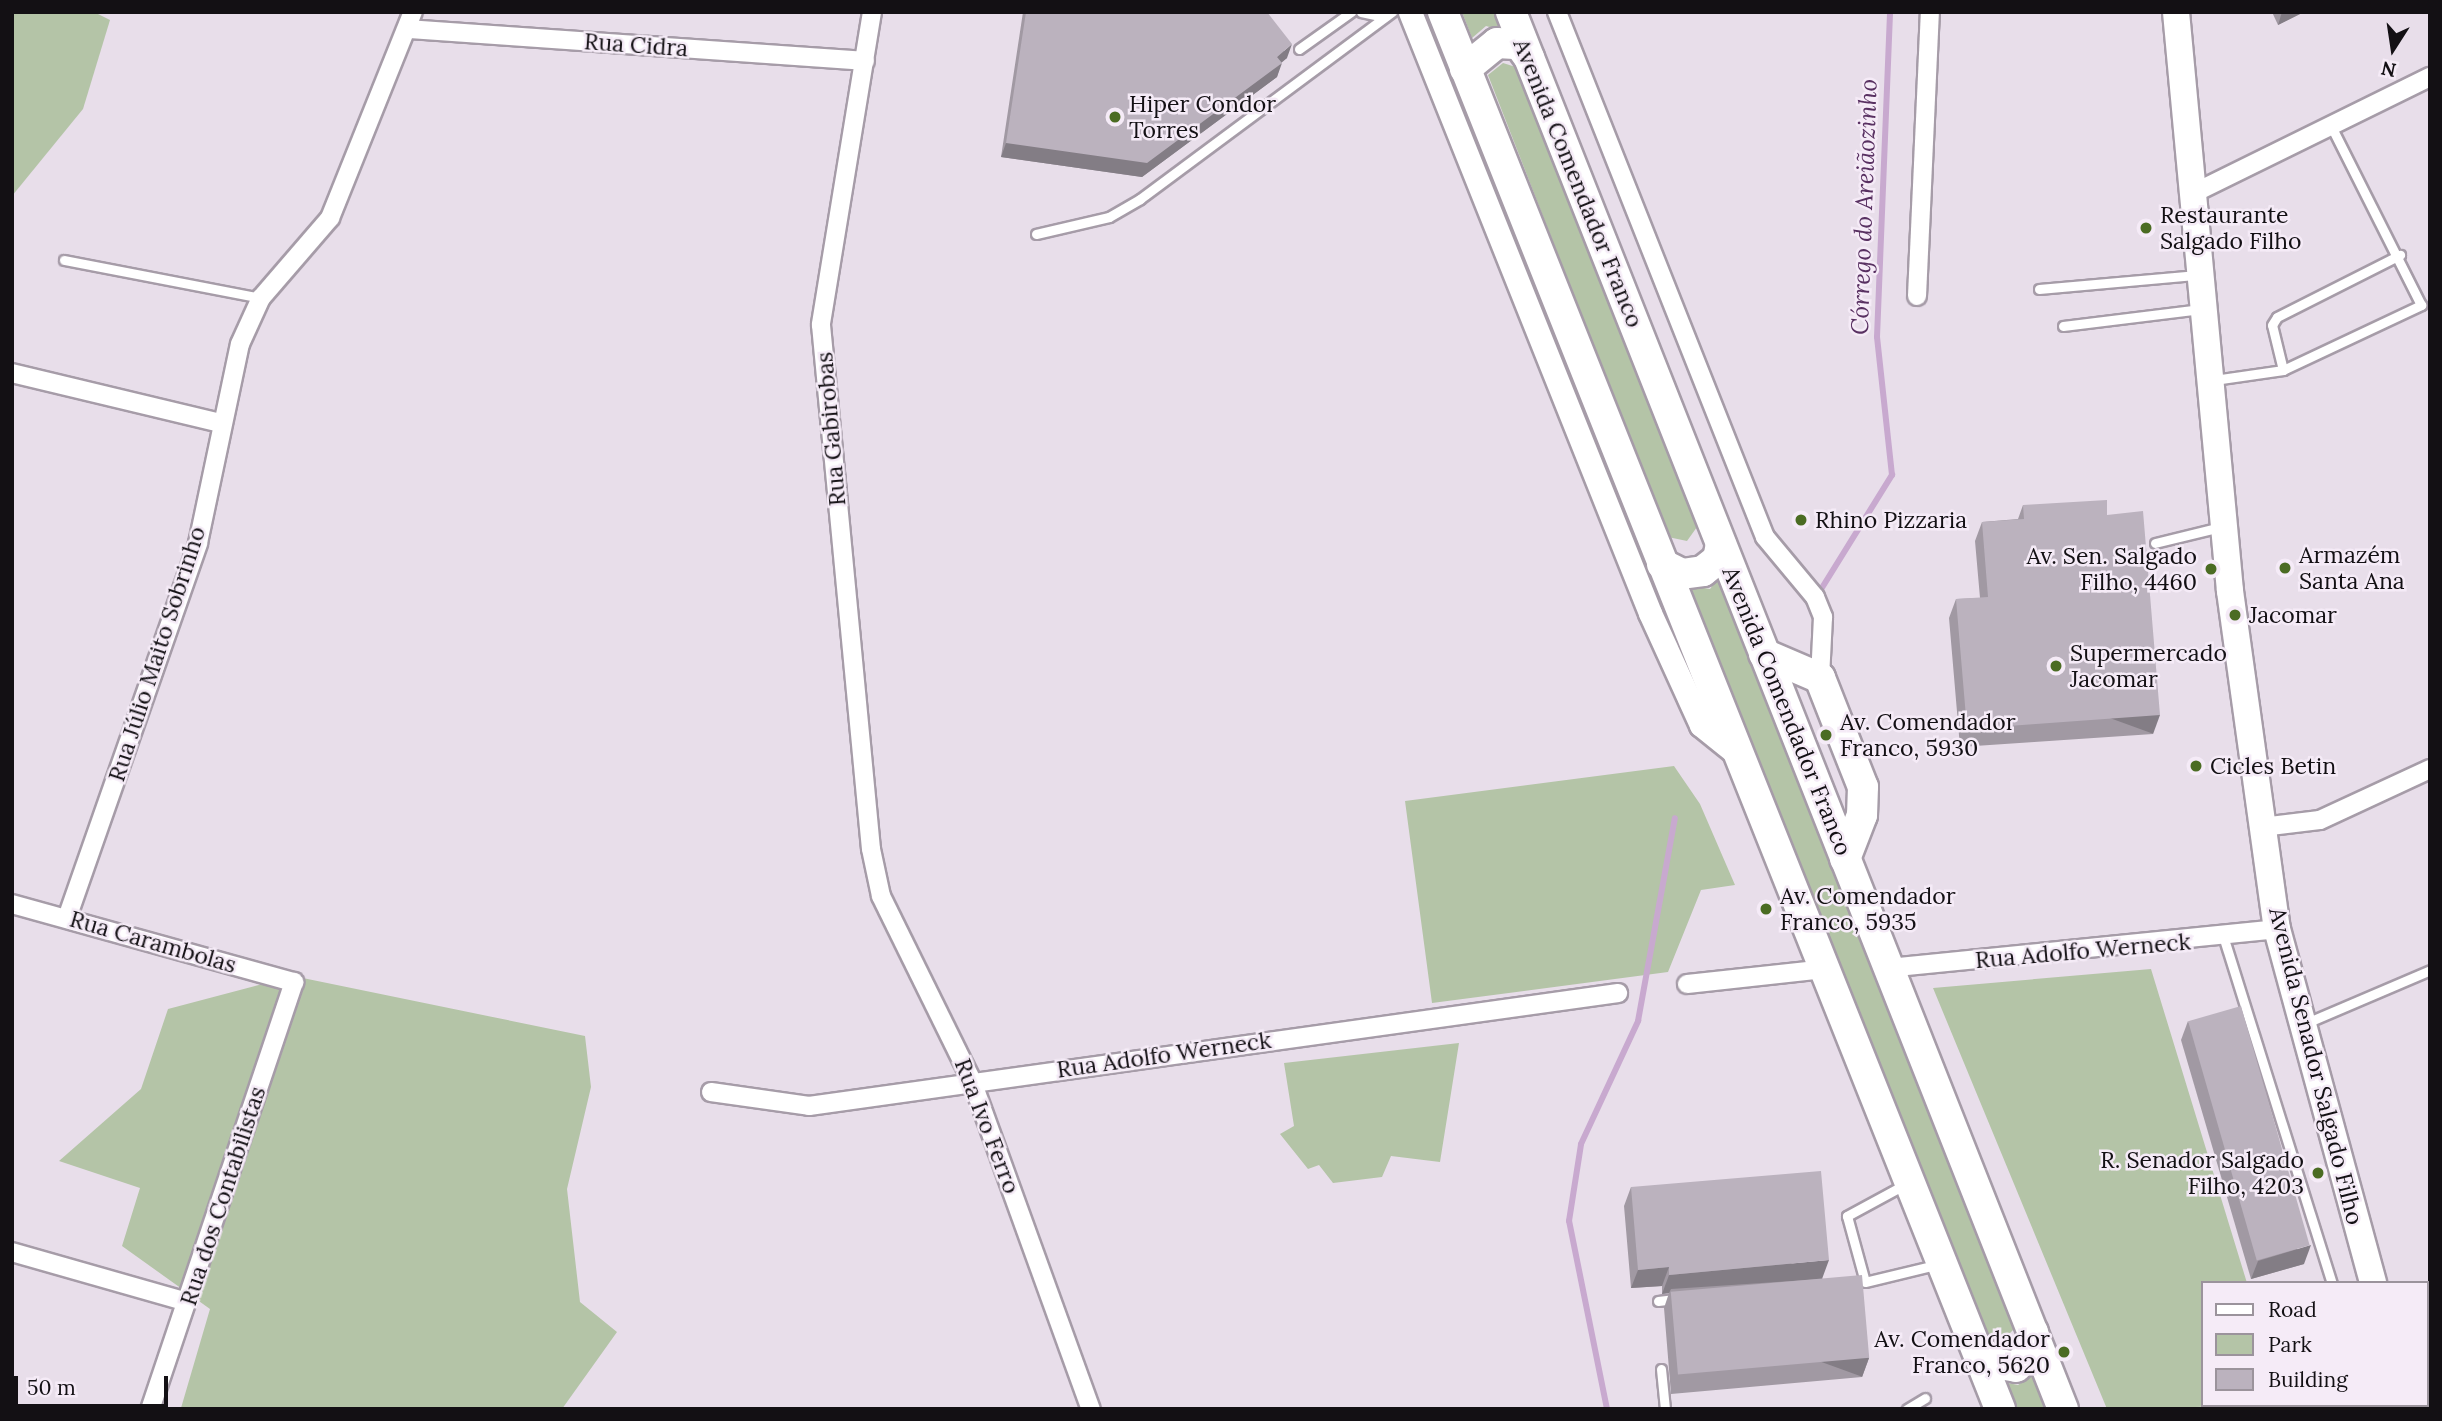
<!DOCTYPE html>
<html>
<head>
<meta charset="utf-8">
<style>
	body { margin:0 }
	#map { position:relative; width:2442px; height:1421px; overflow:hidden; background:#e8deea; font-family:Lora,serif }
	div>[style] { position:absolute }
	.green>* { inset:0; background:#b4c4a7 }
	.stream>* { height:6px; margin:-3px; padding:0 3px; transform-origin:3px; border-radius:3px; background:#c8a9cf }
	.roads { filter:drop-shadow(2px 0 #a69ca8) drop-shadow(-2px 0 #a69ca8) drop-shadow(0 2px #a69ca8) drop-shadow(0 -2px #a69ca8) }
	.service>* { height:9px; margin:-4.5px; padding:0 4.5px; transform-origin:4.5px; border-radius:4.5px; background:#fff }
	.minor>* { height:18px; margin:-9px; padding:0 9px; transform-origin:9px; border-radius:9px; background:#fff }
	.tertiary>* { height:23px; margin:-11.5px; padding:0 11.5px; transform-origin:11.5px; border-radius:11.5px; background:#fff }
	.secondary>* { height:26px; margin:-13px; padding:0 13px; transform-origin:13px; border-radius:13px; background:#fff }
	.trunk>* { height:30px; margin:-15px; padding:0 15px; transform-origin:15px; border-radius:15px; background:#fff }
	.wall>* { inset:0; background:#a199a3 }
	.shaded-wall>* { inset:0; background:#837d85; transform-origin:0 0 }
	.building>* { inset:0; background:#bbb2be; transform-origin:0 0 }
	.dots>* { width:19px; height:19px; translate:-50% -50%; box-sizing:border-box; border:4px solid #f5ebf7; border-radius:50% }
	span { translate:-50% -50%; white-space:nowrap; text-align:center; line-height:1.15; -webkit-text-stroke:5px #f5ebf7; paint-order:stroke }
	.street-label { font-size:23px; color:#131014 }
	.poi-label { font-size:23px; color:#131014 }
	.left { translate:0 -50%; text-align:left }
	.right { translate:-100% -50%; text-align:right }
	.water-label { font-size:24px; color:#583061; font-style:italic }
	.frame { position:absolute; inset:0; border:14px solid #131014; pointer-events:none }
	.legend { position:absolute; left:2201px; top:1281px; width:228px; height:126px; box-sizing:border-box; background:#f5ebf7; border:2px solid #9b939c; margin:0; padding:9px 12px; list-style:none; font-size:21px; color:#131014 }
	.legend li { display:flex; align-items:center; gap:14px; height:35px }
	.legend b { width:35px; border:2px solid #9b939c }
	.north { position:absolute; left:2358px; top:14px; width:70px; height:70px; -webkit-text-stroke:5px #f5ebf7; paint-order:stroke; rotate:192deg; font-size:19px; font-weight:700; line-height:28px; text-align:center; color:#131014 }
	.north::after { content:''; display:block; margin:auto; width:24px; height:32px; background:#131014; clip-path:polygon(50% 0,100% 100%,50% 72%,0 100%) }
	.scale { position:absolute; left:14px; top:1376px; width:154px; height:32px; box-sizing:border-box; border:4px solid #131014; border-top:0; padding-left:9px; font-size:21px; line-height:24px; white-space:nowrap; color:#131014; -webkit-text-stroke:5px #f5ebf7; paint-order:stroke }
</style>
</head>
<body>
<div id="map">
	<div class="green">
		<div style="clip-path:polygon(12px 12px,94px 12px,110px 20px,83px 109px,12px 196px)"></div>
		<div style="clip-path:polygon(1462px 12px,1496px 12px,1504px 31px,1486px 26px,1472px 38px)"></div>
		<div style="clip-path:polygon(1503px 63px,1522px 69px,1697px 527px,1687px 541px,1668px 537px,1488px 75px)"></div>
		<div style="clip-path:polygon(1722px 573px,2018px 1325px,2003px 1340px,1986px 1336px,1688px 585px,1710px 589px)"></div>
		<div style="clip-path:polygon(1674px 766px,1700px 804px,1735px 885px,1701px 890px,1668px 972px,1432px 1003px,1405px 801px)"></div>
		<div style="clip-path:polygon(2151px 969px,2247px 1283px,2202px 1283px,2202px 1405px,2282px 1405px,2107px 1409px,1933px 988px)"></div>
		<div style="clip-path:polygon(293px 976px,585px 1036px,591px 1087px,567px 1189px,580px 1302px,617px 1332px,562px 1409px,181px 1408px,210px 1309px,122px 1246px,140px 1188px,59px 1161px,141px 1089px,168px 1009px)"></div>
		<div style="clip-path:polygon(1459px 1043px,1440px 1162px,1391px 1156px,1382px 1177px,1333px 1183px,1319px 1165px,1308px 1169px,1280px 1134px,1294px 1126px,1284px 1063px)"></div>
		<div style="clip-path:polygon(2037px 1372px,2051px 1409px,2011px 1409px,2003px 1382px,2018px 1385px)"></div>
	</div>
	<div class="stream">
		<div style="left:1820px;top:591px;width:137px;rotate:-58.2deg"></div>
		<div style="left:1892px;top:475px;width:139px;rotate:-96.2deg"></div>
		<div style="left:1877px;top:337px;width:325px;rotate:-87.7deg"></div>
		<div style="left:1607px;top:1409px;width:192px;rotate:-101.4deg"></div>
		<div style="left:1569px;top:1221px;width:78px;rotate:-81.1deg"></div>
		<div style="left:1581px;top:1144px;width:136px;rotate:-65.1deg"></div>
		<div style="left:1638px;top:1021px;width:206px;rotate:-79.7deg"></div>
	</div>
	<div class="roads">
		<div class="service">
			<div style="left:1361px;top:12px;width:24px;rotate:12deg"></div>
			<div style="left:1299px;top:49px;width:64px;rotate:-35.4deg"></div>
			<div style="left:1036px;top:234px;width:75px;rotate:-13.1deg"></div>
			<div style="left:1109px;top:217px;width:36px;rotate:-30deg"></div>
			<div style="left:1140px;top:199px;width:314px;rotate:-36.6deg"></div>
			<div style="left:64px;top:260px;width:201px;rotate:10.9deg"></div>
			<div style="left:2039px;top:289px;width:159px;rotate:-5.1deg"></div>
			<div style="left:2063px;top:326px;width:139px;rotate:-7deg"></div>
			<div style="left:2283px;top:370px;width:46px;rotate:-103.7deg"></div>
			<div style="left:2272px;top:325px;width:9px;rotate:-58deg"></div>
			<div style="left:2277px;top:317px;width:138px;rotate:-26.8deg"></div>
			<div style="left:2214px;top:380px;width:70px;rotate:-8.2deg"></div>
			<div style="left:2283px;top:370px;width:153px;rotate:-25.2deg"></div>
			<div style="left:2421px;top:305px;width:200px;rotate:-116.7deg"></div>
			<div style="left:2155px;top:543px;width:67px;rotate:-13.8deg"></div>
			<div style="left:2224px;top:939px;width:361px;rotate:72.6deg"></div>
			<div style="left:2306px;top:1023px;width:135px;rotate:-23.1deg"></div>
			<div style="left:1904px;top:1185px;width:65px;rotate:151.5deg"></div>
			<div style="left:1847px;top:1216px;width:68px;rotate:74.7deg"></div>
			<div style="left:1865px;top:1282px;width:73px;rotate:-13.5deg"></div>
			<div style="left:1658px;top:1301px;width:17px;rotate:-7deg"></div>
			<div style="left:1661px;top:1369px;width:40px;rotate:84.3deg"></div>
			<div style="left:1907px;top:1409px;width:21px;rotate:-31deg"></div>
		</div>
		<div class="minor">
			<div style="left:872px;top:12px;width:317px;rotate:99.3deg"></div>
			<div style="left:821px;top:325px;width:526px;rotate:84.55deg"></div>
			<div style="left:871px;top:849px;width:48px;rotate:78deg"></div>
			<div style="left:881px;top:896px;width:206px;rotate:63.8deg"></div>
			<div style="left:972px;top:1081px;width:349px;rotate:70.1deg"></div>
			<div style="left:1557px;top:12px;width:565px;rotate:68.39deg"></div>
			<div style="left:1765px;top:537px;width:78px;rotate:50.2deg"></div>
			<div style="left:1815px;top:597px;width:22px;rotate:68deg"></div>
			<div style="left:1823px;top:617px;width:61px;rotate:92.8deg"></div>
			<div style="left:408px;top:29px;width:458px;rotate:4deg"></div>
			<div style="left:2194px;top:193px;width:263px;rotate:-26.2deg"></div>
			<div style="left:1917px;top:296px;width:284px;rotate:-87.4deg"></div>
			<div style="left:12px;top:373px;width:215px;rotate:13.5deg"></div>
			<div style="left:2262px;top:827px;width:58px;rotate:-6.9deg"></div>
			<div style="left:2320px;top:820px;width:121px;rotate:-24.9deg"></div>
			<div style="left:12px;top:904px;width:293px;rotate:15.5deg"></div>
			<div style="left:294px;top:982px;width:451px;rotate:108.6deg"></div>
			<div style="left:67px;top:918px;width:397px;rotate:-70.7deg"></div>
			<div style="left:198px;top:543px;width:203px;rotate:-78.1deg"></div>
			<div style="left:240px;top:344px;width:51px;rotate:-65.5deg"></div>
			<div style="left:261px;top:298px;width:106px;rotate:-49.2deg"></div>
			<div style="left:330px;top:218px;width:222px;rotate:-68.1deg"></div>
			<div style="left:1888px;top:968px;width:391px;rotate:-5.7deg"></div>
			<div style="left:1687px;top:984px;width:138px;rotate:-6.2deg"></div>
			<div style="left:711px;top:1092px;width:99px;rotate:8.1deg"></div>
			<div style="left:809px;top:1106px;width:817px;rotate:-7.95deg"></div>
			<div style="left:12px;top:1252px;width:182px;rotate:15.9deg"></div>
			<div style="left:2426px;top:1307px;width:4px;rotate:-27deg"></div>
		</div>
		<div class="tertiary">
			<div style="left:1410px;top:12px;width:647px;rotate:68.23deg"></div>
			<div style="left:1650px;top:613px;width:123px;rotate:65.5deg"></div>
			<div style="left:1701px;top:725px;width:46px;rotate:38.9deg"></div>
		</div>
		<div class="secondary">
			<div style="left:2176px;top:12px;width:582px;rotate:84.67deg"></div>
			<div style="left:2230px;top:591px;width:341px;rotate:82.1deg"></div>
			<div style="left:2277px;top:929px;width:367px;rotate:74.8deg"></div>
			<div style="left:2408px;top:1405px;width:4px;rotate:76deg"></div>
		</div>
		<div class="trunk">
			<div style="left:1443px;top:12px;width:1504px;rotate:68.26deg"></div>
			<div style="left:1511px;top:12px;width:1502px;rotate:68.44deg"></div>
			<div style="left:1465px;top:69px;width:41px;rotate:-39.1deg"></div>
			<div style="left:1497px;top:43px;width:22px;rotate:3deg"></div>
			<div style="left:1519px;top:44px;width:17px;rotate:54deg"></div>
			<div style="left:1662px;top:564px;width:22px;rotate:27deg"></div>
			<div style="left:1682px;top:574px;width:21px;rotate:-8deg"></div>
			<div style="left:1703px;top:571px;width:19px;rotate:-39deg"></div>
			<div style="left:1718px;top:559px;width:15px;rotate:-79deg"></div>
			<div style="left:1764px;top:654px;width:61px;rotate:23.2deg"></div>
			<div style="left:1820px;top:678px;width:117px;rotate:68.5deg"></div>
			<div style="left:1863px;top:787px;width:28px;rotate:92deg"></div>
			<div style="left:1862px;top:815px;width:47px;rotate:111.1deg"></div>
			<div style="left:1978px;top:1348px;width:22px;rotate:43deg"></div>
			<div style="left:1994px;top:1363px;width:22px;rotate:10deg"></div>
			<div style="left:2016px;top:1367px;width:24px;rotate:-45deg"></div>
			<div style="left:2033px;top:1350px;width:18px;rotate:-90deg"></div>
		</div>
	</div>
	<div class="wall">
		<div style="clip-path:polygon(1023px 12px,1267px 12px,1287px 58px,1281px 62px,1277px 77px,1142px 177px,1001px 157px)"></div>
		<div style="clip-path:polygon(2272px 12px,2304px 12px,2278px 25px)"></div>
		<div style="clip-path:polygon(2023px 505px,2107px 515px,2153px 734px,1960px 747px,1949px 618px,1956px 599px,1980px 598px,1975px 541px,1982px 522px,2018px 519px)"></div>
		<div style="clip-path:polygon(2188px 1021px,2304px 1264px,2251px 1279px,2181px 1040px)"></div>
		<div style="clip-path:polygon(1631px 1187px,1822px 1278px,1869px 1358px,1862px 1377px,1671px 1394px,1664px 1308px,1669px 1293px,1662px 1294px,1662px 1286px,1631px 1288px,1624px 1206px)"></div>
	</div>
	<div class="shaded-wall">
		<div style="clip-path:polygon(2282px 12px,2304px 12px,2278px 25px)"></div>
		<div style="clip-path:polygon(1292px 44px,1287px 58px,1273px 70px,1282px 63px,1277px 77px,1142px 177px,1001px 157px,1006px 143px,1277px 57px)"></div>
		<div style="left:2160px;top:715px;width:20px;height:194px;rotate:110deg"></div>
		<div style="clip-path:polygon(2311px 1245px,2304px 1264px,2251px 1279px,2258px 1261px)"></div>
		<div style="clip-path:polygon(1829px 1260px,1822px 1279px,1671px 1289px,1669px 1293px,1662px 1294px,1669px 1275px)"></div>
		<div style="clip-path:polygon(1669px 1267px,1662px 1286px,1631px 1288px,1638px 1270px)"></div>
		<div style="left:1869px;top:1358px;width:20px;height:192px;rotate:110deg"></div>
	</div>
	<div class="building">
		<div style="clip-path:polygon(1026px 12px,1267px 12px,1292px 44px,1277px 57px,1282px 63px,1147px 163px,1006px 143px)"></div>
		<div style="clip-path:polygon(2107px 500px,2107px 515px,2143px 511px,2160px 715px,1967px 729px,1956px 599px,1988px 597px,1982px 522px,2024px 519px,2023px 505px)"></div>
		<div style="left:2241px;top:1006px;width:249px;height:55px;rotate:74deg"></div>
		<div style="clip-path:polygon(1821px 1171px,1829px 1260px,1669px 1275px,1669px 1267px,1638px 1270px,1631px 1187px)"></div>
		<div style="left:1862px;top:1275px;width:83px;height:192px;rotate:85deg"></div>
	</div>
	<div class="dots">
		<div style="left:1115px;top:117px;background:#4b6c23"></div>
		<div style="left:2146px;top:228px;background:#4b6c23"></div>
		<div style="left:1801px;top:520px;background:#4b6c23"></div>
		<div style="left:2285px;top:568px;background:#4b6c23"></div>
		<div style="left:2211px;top:569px;background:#4b6c23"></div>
		<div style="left:2235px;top:615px;background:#4b6c23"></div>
		<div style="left:2056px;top:666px;background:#4b6c23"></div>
		<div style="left:1826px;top:735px;background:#4b6c23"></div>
		<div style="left:2196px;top:766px;background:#4b6c23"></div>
		<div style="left:1766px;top:909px;background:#4b6c23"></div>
		<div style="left:2318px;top:1173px;background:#4b6c23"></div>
		<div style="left:2064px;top:1352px;background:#4b6c23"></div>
	</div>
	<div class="street-label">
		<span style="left:636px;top:45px;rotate:4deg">Rua Cidra</span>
		<span style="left:1578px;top:183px;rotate:68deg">Avenida Comendador Franco</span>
		<span style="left:831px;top:429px;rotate:-95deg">Rua Gabirobas</span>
		<span style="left:157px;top:654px;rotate:-72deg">Rua Júlio Maito Sobrinho</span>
		<span style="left:1787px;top:711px;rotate:68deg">Avenida Comendador Franco</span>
		<span style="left:153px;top:942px;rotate:16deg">Rua Carambolas</span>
		<span style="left:2083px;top:951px;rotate:-5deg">Rua Adolfo Werneck</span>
		<span style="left:1164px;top:1055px;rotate:-8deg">Rua Adolfo Werneck</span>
		<span style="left:2316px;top:1066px;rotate:76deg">Avenida Senador Salgado Filho</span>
		<span style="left:987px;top:1126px;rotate:69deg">Rua Ivo Ferro</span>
		<span style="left:223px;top:1196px;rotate:-72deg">Rua dos Contabilistas</span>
	</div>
	<div class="poi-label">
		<span class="left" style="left:1129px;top:117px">Hiper Condor<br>Torres</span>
		<span class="left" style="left:2160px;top:228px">Restaurante<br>Salgado Filho</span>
		<span class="left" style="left:1815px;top:520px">Rhino Pizzaria</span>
		<span class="left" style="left:2299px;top:568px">Armazém<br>Santa Ana</span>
		<span class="right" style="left:2197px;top:569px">Av. Sen. Salgado<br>Filho, 4460</span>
		<span class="left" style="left:2249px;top:615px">Jacomar</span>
		<span class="left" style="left:2070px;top:666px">Supermercado<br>Jacomar</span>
		<span class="left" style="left:1840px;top:735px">Av. Comendador<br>Franco, 5930</span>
		<span class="left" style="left:2210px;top:766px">Cicles Betin</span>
		<span class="left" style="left:1780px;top:909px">Av. Comendador<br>Franco, 5935</span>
		<span class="right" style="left:2304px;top:1173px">R. Senador Salgado<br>Filho, 4203</span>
		<span class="right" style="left:2050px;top:1352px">Av. Comendador<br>Franco, 5620</span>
	</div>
	<div class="water-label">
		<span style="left:1864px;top:207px;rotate:-88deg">Córrego do Areiãozinho</span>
	</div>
	<div class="frame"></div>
	<ul class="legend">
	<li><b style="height:9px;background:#fff"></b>Road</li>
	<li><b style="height:19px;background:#b4c4a7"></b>Park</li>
	<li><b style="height:19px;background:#bbb2be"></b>Building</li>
	</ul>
	<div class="north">N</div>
	<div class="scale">50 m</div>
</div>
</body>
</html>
